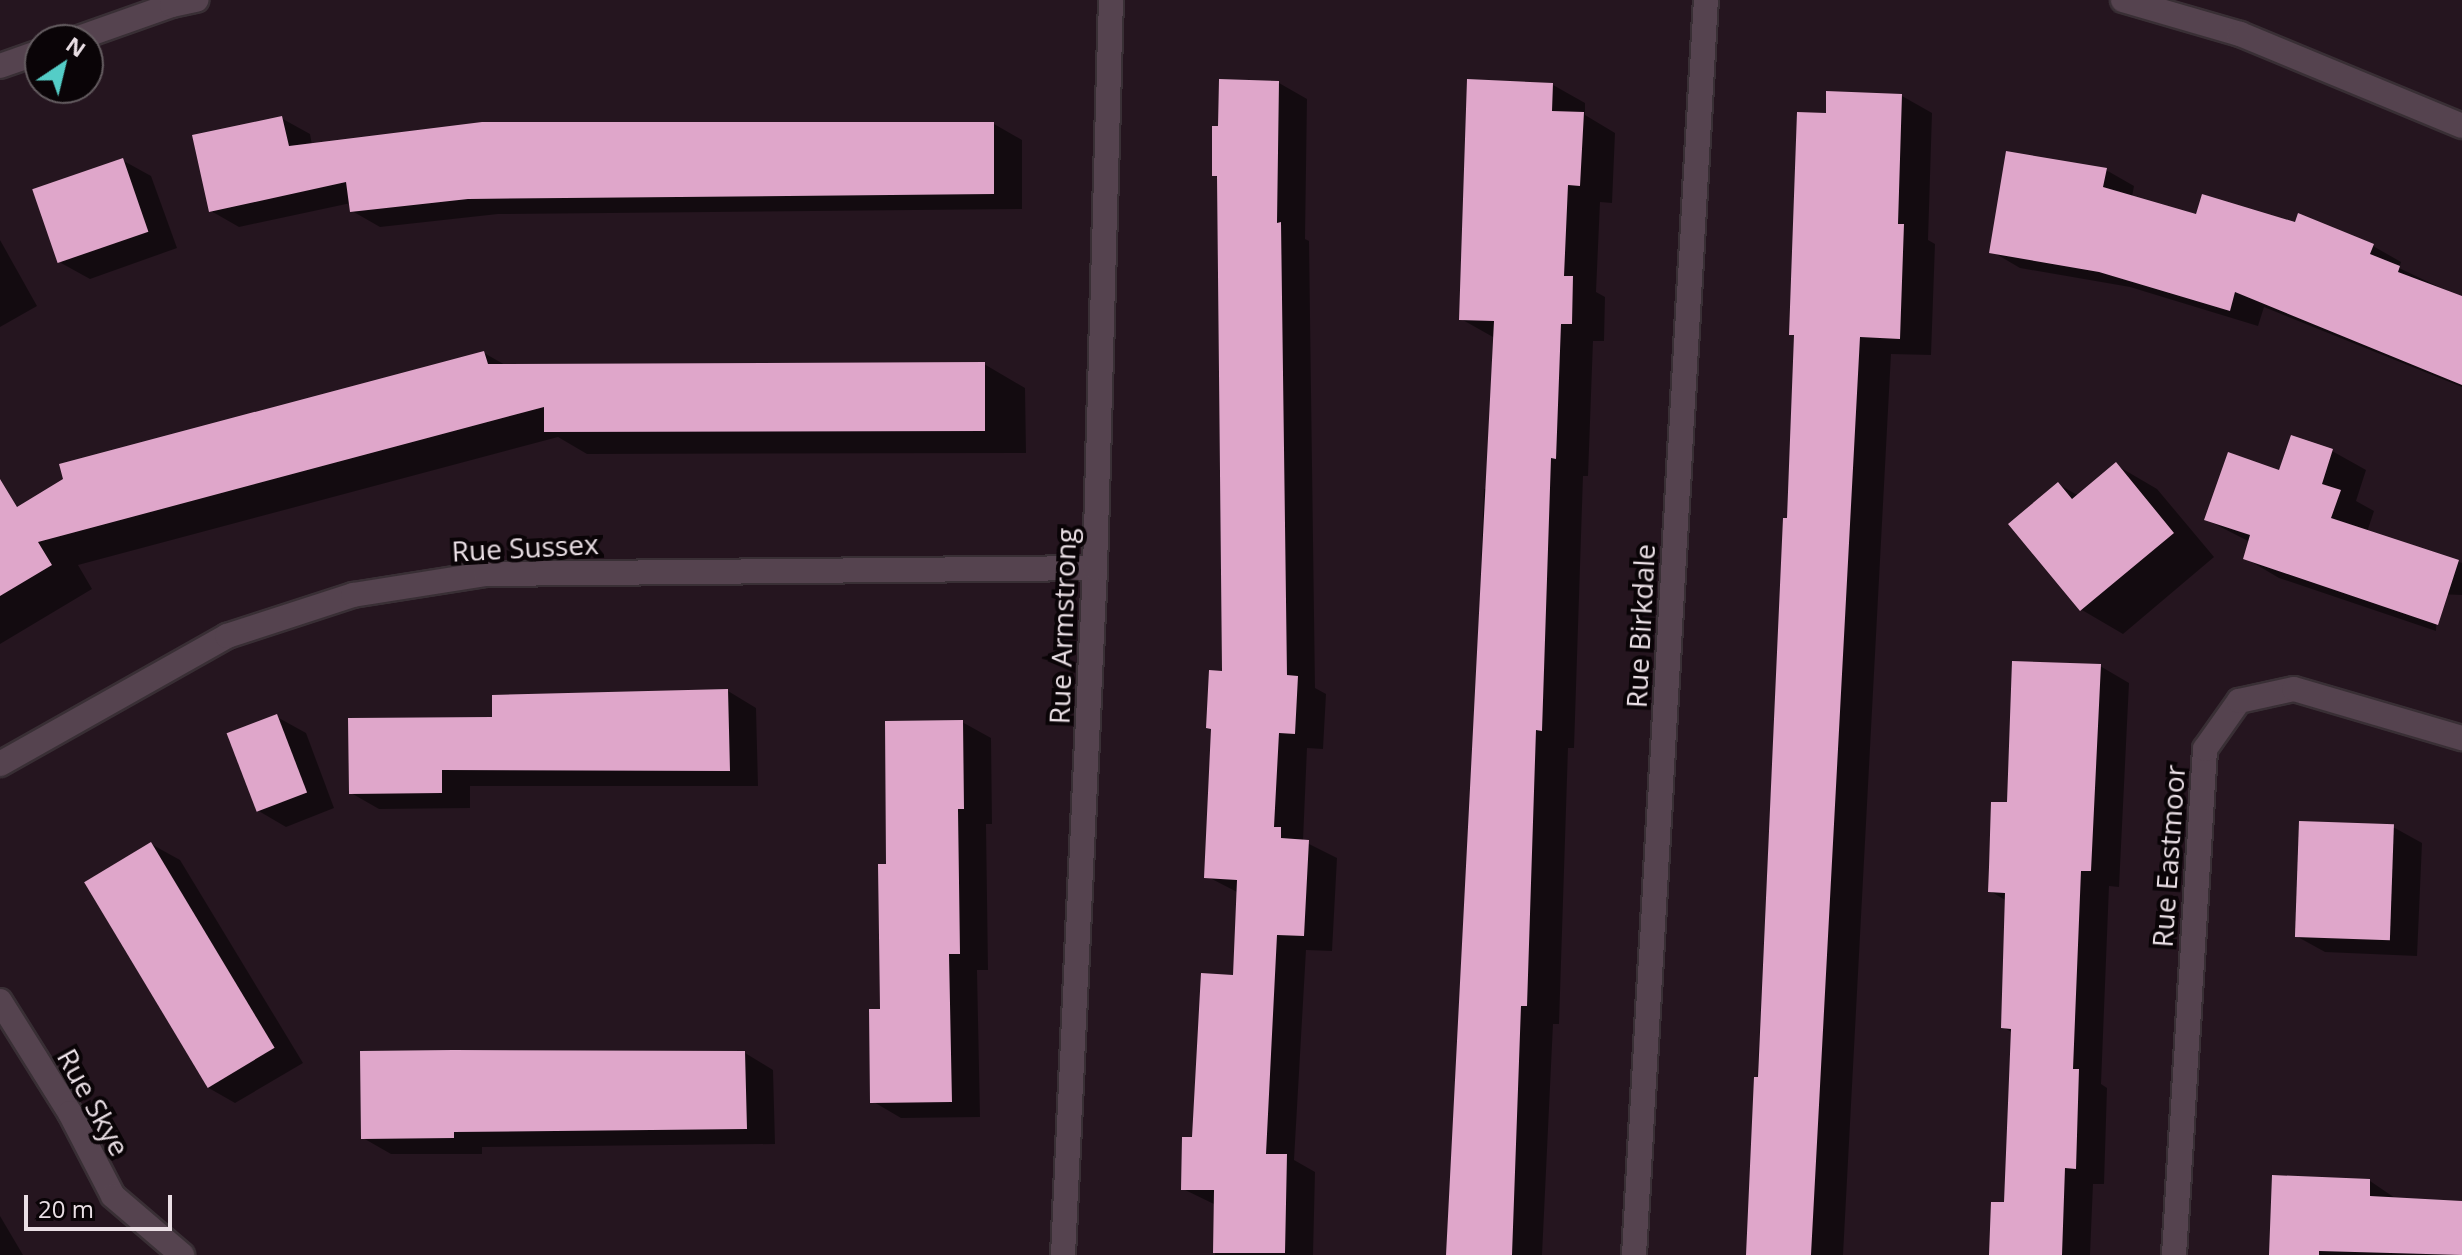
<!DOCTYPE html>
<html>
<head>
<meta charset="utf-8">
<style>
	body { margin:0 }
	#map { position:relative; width:2462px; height:1255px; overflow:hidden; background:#25151f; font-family:"Open Sans",sans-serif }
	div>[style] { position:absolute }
	.shadow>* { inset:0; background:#0007 }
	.building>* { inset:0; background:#dfa6ca; transform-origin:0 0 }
	.roads { filter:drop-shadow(2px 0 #392f35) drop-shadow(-2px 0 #392f35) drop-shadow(0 2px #392f35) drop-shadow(0 -2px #392f35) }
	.minor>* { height:24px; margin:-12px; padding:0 12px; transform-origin:12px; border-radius:12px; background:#55434f }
	.tertiary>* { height:24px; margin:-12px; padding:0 12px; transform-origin:12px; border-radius:12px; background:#55434f }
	span { translate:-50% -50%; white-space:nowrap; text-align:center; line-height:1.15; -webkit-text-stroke:8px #0a0407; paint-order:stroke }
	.street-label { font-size:28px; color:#eadfe5 }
	.north { position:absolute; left:24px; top:24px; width:80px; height:80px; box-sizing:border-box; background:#0a0407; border:2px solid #645c60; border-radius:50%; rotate:35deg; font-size:22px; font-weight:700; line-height:32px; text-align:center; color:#eadfe5 }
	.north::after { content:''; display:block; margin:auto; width:28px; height:36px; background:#54cdc7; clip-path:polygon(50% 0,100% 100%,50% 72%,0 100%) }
	.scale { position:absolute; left:24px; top:1195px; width:148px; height:36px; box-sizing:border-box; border:4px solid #eadfe5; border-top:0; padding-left:10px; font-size:24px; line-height:28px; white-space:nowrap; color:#eadfe5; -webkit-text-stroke:6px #0a0407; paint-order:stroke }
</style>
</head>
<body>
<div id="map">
	<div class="shadow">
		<div style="clip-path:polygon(1279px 83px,1307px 99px,1305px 239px,1309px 241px,1315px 688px,1326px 694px,1323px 749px,1307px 748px,1303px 841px,1337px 858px,1332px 951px,1306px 950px,1294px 1160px,1315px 1172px,1313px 1255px,1215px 1255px,1216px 1205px,1183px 1189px,1235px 977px,1239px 893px,1206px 876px,1213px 730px,1208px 727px,1224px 673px,1219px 178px,1214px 175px,1220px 128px)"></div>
		<div style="clip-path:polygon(1553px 85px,1585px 103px,1585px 115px,1615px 133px,1612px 203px,1600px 202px,1596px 292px,1605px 297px,1604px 341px,1593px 341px,1588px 476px,1583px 476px,1574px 748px,1568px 748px,1559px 1024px,1553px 1024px,1542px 1255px,1448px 1255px,1468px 903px,1484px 489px,1489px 489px,1493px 337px,1461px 319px)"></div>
		<div style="clip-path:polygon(1902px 96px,1932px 113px,1928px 240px,1935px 244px,1931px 355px,1891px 354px,1843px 1255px,1749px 1255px,1784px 520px,1789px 520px,1796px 336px,1791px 333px,1828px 115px)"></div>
		<div style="clip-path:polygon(281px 118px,310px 134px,312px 145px,994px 124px,1022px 140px,1022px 209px,498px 214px,380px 227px,352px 211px,351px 203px,239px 227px,211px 211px)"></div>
		<div style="clip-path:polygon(122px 160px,151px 176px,177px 248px,90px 279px,61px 263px)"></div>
		<div style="clip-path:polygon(2106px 170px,2134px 186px,2132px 197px,2197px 217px,2373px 246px,2401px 262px,2399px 268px,2462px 298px,2462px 387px,2264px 307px,2258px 326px,2130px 287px,2020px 268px,1991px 251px)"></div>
		<div style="clip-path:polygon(0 240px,37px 306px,0 327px)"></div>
		<div style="clip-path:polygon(484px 353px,507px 366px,984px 364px,1025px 388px,1026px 453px,587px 454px,558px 437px,78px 565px,92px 589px,0 644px,0 520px)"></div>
		<div style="clip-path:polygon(2332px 451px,2366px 470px,2356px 501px,2374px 511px,2367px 532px,2462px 563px,2462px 595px,2437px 594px,2436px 631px,2279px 578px,2245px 558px,2250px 542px,2207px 520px,2280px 472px)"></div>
		<div style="clip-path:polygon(2116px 465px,2157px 489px,2214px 557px,2123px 634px,2082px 610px,2011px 524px,2058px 484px,2079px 496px)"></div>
		<div style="clip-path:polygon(2100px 666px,2129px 683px,2119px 887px,2109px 886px,2101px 1084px,2107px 1088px,2104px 1184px,2093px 1184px,2090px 1255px,1991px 1255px,2006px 1204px,2013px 1033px,2003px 1027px,2007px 901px,1990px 891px,2009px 804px)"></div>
		<div style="clip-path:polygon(728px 691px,756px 708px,758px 786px,470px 786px,470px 808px,379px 809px,351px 793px)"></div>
		<div style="clip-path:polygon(277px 717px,306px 733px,334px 808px,286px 827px,257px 810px)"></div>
		<div style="clip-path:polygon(962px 722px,991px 738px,992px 824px,986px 824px,988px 970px,977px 970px,980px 1117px,901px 1118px,872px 1101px,882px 1011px,889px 866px)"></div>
		<div style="clip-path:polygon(2393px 827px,2422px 843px,2417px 956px,2325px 952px,2296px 936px)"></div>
		<div style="clip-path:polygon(151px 844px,180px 860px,303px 1063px,235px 1103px,207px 1087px)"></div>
		<div style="clip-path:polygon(745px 1053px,773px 1070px,775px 1144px,482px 1147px,482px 1154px,391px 1154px,363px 1138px)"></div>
		<div style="clip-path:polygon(2370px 1181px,2398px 1200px,2462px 1202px,2462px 1255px,2270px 1255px)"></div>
		<div style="clip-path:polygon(0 1216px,23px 1255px,0 1255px)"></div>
	</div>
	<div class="building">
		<div style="clip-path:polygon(1219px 79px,1279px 81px,1277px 223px,1281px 222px,1287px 675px,1298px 676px,1295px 734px,1279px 733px,1274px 827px,1281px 827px,1281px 838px,1309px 840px,1304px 936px,1277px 935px,1266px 1154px,1287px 1154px,1285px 1253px,1213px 1253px,1214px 1190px,1181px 1190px,1182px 1137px,1192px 1137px,1201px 973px,1233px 975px,1237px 880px,1204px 878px,1211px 729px,1206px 728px,1209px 670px,1222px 671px,1217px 176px,1212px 176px,1212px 126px,1218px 126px)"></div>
		<div style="clip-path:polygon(1467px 79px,1553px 83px,1552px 111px,1584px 112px,1580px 186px,1568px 185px,1564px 276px,1573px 276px,1572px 324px,1561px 324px,1556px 459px,1551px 458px,1542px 731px,1536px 730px,1527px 1006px,1521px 1006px,1512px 1255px,1446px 1255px,1494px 321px,1459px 320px)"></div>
		<div style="clip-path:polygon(1826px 91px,1902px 94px,1898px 224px,1904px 224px,1900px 339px,1860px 337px,1811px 1255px,1746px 1255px,1754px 1077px,1758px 1077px,1783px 518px,1787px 518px,1794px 335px,1789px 335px,1797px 112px,1826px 113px)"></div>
		<div style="clip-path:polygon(282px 116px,289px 146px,482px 122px,994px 122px,994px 194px,468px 199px,350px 212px,346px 182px,209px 212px,192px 135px)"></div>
		<div style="clip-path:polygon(2006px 151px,2107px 168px,2103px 187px,2196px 214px,2202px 194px,2295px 222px,2298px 213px,2374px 244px,2370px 254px,2400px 266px,2398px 272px,2462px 296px,2462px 385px,2235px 292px,2230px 311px,2099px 272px,1989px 253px)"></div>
		<div style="left:123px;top:158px;width:78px;height:96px;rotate:71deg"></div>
		<div style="clip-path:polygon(484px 351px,488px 364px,985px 362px,985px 431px,544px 432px,544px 407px,38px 542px,52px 565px,0 596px,0 479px,17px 507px,63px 479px,59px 464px)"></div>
		<div style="clip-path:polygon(2291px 435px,2333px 449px,2322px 484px,2341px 490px,2331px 518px,2459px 560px,2438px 625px,2243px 559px,2250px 535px,2204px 520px,2228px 452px,2279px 470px)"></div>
		<div style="clip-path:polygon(2116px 462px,2174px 533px,2080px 611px,2008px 524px,2058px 482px,2072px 499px)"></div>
		<div style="clip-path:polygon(2012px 661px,2101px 664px,2091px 871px,2081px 871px,2073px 1069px,2079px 1069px,2076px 1169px,2065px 1168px,2062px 1255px,1989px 1255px,1991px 1202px,2004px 1202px,2011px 1029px,2001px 1028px,2005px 893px,1988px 892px,1989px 867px,1991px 802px,2007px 802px)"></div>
		<div style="clip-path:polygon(728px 689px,730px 771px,442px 770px,442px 793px,349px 794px,348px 718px,492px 717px,492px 695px)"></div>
		<div style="left:277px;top:714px;width:84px;height:54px;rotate:69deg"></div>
		<div style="clip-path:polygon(963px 720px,964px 809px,958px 809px,960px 954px,949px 954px,952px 1102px,870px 1103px,869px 1009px,880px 1009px,878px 864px,886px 864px,885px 721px)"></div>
		<div style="left:2299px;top:821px;width:95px;height:116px;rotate:2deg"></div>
		<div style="left:151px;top:842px;width:240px;height:78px;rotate:59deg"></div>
		<div style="clip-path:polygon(453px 1050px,745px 1051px,747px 1129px,454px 1132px,454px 1138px,361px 1139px,360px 1051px)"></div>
		<div style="clip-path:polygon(2272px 1175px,2370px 1179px,2370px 1196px,2462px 1201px,2462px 1255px,2319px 1251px,2319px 1255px,2269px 1255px)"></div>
	</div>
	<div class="roads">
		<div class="minor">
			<div style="left:0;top:764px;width:261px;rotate:-29.4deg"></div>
			<div style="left:227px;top:636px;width:133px;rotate:-18deg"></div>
			<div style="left:353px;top:595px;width:135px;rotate:-9deg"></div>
			<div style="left:486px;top:574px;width:609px;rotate:-0.56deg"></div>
			<div style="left:0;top:1001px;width:132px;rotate:58deg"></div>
			<div style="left:70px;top:1113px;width:93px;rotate:62.6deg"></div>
			<div style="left:113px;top:1196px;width:91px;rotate:40.5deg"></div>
			<div style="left:1063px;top:1255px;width:688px;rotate:-87.33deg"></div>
			<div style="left:1095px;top:568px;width:568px;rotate:-88.39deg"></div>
			<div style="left:1634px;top:1255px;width:1257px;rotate:-86.72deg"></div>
			<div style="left:2174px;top:1255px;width:507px;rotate:-86.49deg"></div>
			<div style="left:2205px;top:749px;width:59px;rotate:-54.7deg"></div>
			<div style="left:2239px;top:701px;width:56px;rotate:-12.3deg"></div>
			<div style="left:2294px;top:689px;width:175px;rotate:16.3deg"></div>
		</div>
		<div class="tertiary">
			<div style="left:2123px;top:0;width:122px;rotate:16.2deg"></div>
			<div style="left:2240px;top:34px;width:240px;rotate:22.5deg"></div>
			<div style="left:73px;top:40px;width:105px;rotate:-19.5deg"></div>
			<div style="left:172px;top:5px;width:25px;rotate:-12deg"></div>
			<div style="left:0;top:66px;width:42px;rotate:-19.3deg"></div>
		</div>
	</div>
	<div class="street-label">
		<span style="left:525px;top:547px;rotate:-3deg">Rue Sussex</span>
		<span style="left:1062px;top:626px;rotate:-88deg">Rue Armstrong</span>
		<span style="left:1640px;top:626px;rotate:-87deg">Rue Birkdale</span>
		<span style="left:2168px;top:856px;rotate:-86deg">Rue Eastmoor</span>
		<span style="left:94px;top:1102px;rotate:61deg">Rue Skye</span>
	</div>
	<div class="north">N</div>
	<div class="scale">20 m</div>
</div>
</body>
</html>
